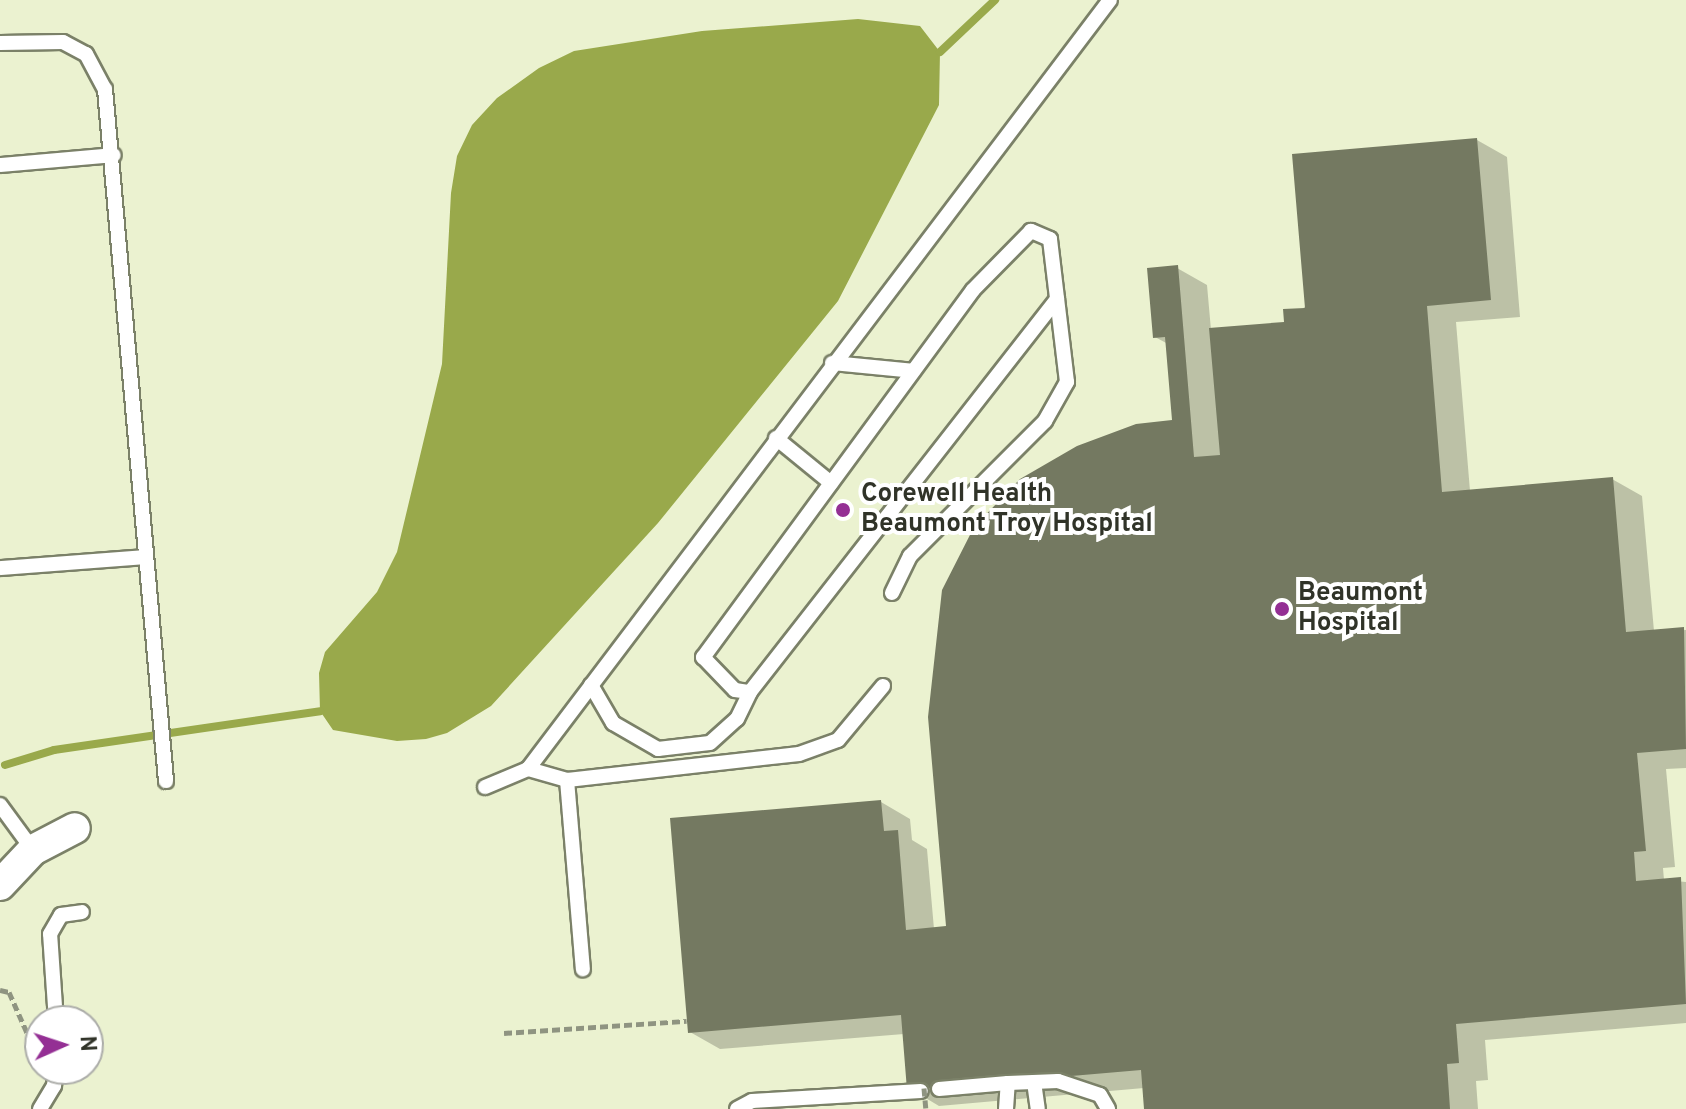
<!DOCTYPE html>
<html>
<head>
<meta charset="utf-8">
<style>
	body { margin:0 }
	#map { position:relative; width:1686px; height:1109px; overflow:hidden; background:#f8ffe3; font-family:Overpass,sans-serif }
	div>[style] { position:absolute }
	.built>* { inset:0; background:#ebf2d0 }
	.water>* { inset:0; background:#99a94b }
	.shadow>* { inset:0; background:#0003 }
	.stream>* { height:8px; margin:-4px; padding:0 4px; transform-origin:4px; border-radius:4px; background:#99a94b }
	.building>* { inset:0; background:#747961 }
	.path>* { height:5px; margin-top:-2.5px; transform-origin:0; background:repeating-linear-gradient(90deg,#8f9481 0 8px,transparent 0 12px) }
	.roads { filter:drop-shadow(2px 0 #7b8168) drop-shadow(-2px 0 #7b8168) drop-shadow(0 2px #7b8168) drop-shadow(0 -2px #7b8168) }
	.lane>* { height:14px; margin:-7px; padding:0 7px; transform-origin:7px; border-radius:7px; background:#fff }
	.street>* { height:30px; margin:-15px; padding:0 15px; transform-origin:15px; border-radius:15px; background:#fff }
	.path-bridge>* { height:5px; margin-top:-2.5px; transform-origin:0; background:repeating-linear-gradient(90deg,#8f9481 0 8px,transparent 0 12px) }
	.dots>* { width:22px; height:22px; translate:-50% -50%; box-sizing:border-box; border:4px solid #fff; border-radius:50% }
	span { translate:-50% -50%; white-space:nowrap; text-align:center; line-height:1.15; -webkit-text-stroke:8px #fff; paint-order:stroke }
	.poi-label { font-size:26px; color:#303328; font-weight:700 }
	.left { translate:0 -50%; text-align:left }
	.north { position:absolute; left:24px; top:1005px; width:80px; height:80px; box-sizing:border-box; background:#fff; border:2px solid #acada9; border-radius:50%; rotate:87deg; font-size:22px; font-weight:700; line-height:32px; text-align:center; color:#303328 }
	.north::after { content:''; display:block; margin:auto; width:28px; height:36px; background:#942f94; clip-path:polygon(50% 0,100% 100%,50% 72%,0 100%) }
</style>
</head>
<body>
<div id="map">
	<div class="built">
		<div style="clip-path:polygon(evenodd,0 0,1686px 0,1686px 1109px,0 1109px,0 0,40px 1021px,88px 1021px,88px 1069px,40px 1069px,40px 1021px)"></div>
	</div>
	<div class="water">
		<div style="clip-path:polygon(858px 19px,920px 26px,940px 52px,939px 105px,838px 301px,658px 523px,491px 706px,447px 733px,426px 739px,397px 741px,333px 730px,320px 711px,319px 673px,325px 652px,377px 592px,397px 552px,442px 364px,451px 193px,457px 156px,472px 125px,497px 98px,539px 68px,574px 51px,702px 31px)"></div>
	</div>
	<div class="shadow">
		<div style="clip-path:polygon(1477px 140px,1507px 157px,1520px 317px,1456px 322px,1470px 491px,1612px 479px,1642px 496px,1654px 631px,1686px 630px,1686px 768px,1666px 769px,1675px 867px,1663px 868px,1664px 880px,1686px 882px,1686px 1023px,1485px 1040px,1488px 1080px,1476px 1081px,1478px 1109px,1146px 1109px,1144px 1088px,939px 1106px,909px 1088px,904px 1034px,720px 1049px,690px 1032px,881px 802px,910px 819px,912px 840px,927px 849px,934px 929px,948px 928px,1174px 421px,1168px 344px,1155px 337px,1177px 268px,1207px 285px,1211px 330px,1287px 324px)"></div>
	</div>
	<div class="stream">
		<div style="left:940px;top:52px;width:76px;rotate:-43.4deg"></div>
		<div style="left:5px;top:765px;width:51px;rotate:-17deg"></div>
		<div style="left:54px;top:750px;width:269px;rotate:-8.3deg"></div>
	</div>
	<div class="building">
		<div style="clip-path:polygon(1477px 138px,1491px 300px,1427px 306px,1442px 492px,1613px 477px,1626px 632px,1684px 627px,1686px 749px,1637px 753px,1646px 851px,1634px 852px,1636px 881px,1681px 877px,1686px 1004px,1456px 1024px,1459px 1063px,1447px 1064px,1450px 1109px,1144px 1109px,1141px 1070px,907px 1090px,901px 1015px,688px 1033px,670px 818px,881px 800px,884px 831px,898px 830px,906px 930px,946px 926px,928px 717px,942px 590px,974px 527px,1020px 479px,1077px 446px,1136px 424px,1172px 420px,1165px 337px,1153px 338px,1147px 268px,1178px 265px,1194px 457px,1220px 455px,1209px 328px,1284px 322px,1283px 309px,1305px 308px,1292px 154px)"></div>
	</div>
	<div class="path">
		<div style="left:0;top:990px;width:9px;rotate:13deg"></div>
		<div style="left:9px;top:992px;width:57px;rotate:66.1deg"></div>
		<div style="left:32px;top:1044px;width:8px;rotate:14deg"></div>
		<div style="left:504px;top:1033px;width:183px;rotate:-3.8deg"></div>
	</div>
	<div class="roads">
		<div class="lane">
			<div style="left:0;top:43px;width:63px;rotate:-0.9deg"></div>
			<div style="left:63px;top:42px;width:26px;rotate:28deg"></div>
			<div style="left:86px;top:54px;width:40px;rotate:62deg"></div>
			<div style="left:105px;top:89px;width:695px;rotate:84.96deg"></div>
			<div style="left:0;top:165px;width:114px;rotate:-5deg"></div>
			<div style="left:832px;top:363px;width:81px;rotate:5.6deg"></div>
			<div style="left:776px;top:438px;width:71px;rotate:39.3deg"></div>
			<div style="left:0;top:568px;width:146px;rotate:-4.3deg"></div>
			<div style="left:892px;top:593px;width:41px;rotate:-64.1deg"></div>
			<div style="left:910px;top:556px;width:191px;rotate:-45deg"></div>
			<div style="left:1045px;top:421px;width:45px;rotate:-60.6deg"></div>
			<div style="left:1067px;top:382px;width:144px;rotate:-96.8deg"></div>
			<div style="left:1050px;top:239px;width:21px;rotate:-157deg"></div>
			<div style="left:1031px;top:231px;width:83px;rotate:134.5deg"></div>
			<div style="left:973px;top:290px;width:456px;rotate:126.3deg"></div>
			<div style="left:703px;top:657px;width:46px;rotate:45.9deg"></div>
			<div style="left:735px;top:690px;width:15px;rotate:8deg"></div>
			<div style="left:750px;top:692px;width:499px;rotate:-52deg"></div>
			<div style="left:591px;top:685px;width:44px;rotate:59.9deg"></div>
			<div style="left:613px;top:723px;width:52px;rotate:30deg"></div>
			<div style="left:658px;top:749px;width:52px;rotate:-6.6deg"></div>
			<div style="left:710px;top:743px;width:36px;rotate:-42deg"></div>
			<div style="left:737px;top:719px;width:30px;rotate:-64deg"></div>
			<div style="left:883px;top:686px;width:70px;rotate:129.8deg"></div>
			<div style="left:838px;top:740px;width:41px;rotate:160.3deg"></div>
			<div style="left:799px;top:754px;width:233px;rotate:173.6deg"></div>
			<div style="left:567px;top:780px;width:41px;rotate:-164.2deg"></div>
			<div style="left:528px;top:769px;width:964px;rotate:-52.88deg"></div>
			<div style="left:567px;top:780px;width:190px;rotate:85.2deg"></div>
			<div style="left:485px;top:787px;width:47px;rotate:-22.7deg"></div>
			<div style="left:0;top:805px;width:56px;rotate:53.7deg"></div>
			<div style="left:56px;top:1021px;width:87px;rotate:-93.9deg"></div>
			<div style="left:50px;top:934px;width:22px;rotate:-60deg"></div>
			<div style="left:61px;top:915px;width:21px;rotate:-8deg"></div>
			<div style="left:1034px;top:1082px;width:27px;rotate:82deg"></div>
			<div style="left:939px;top:1089px;width:69px;rotate:-5deg"></div>
			<div style="left:40px;top:1109px;width:27px;rotate:-59deg"></div>
			<div style="left:54px;top:1086px;width:17px;rotate:-83deg"></div>
			<div style="left:737px;top:1109px;width:17px;rotate:-28deg"></div>
			<div style="left:752px;top:1101px;width:169px;rotate:-3.4deg"></div>
			<div style="left:1006px;top:1109px;width:26px;rotate:-86deg"></div>
			<div style="left:1008px;top:1083px;width:50px;rotate:-2.3deg"></div>
			<div style="left:1058px;top:1081px;width:44px;rotate:18.4deg"></div>
			<div style="left:1100px;top:1095px;width:16px;rotate:60deg"></div>
		</div>
		<div class="street">
			<div style="left:0;top:885px;width:48px;rotate:-46.7deg"></div>
			<div style="left:33px;top:850px;width:47px;rotate:-27.6deg"></div>
		</div>
	</div>
	<div class="path-bridge">
		<div style="left:924px;top:1088px;width:21px;rotate:85deg"></div>
	</div>
	<div class="dots">
		<div style="left:843px;top:510px;background:#942f94"></div>
		<div style="left:1282px;top:609px;background:#942f94"></div>
	</div>
	<div class="poi-label">
		<span class="left" style="left:861px;top:510px">Corewell Health<br>Beaumont Troy Hospital</span>
		<span class="left" style="left:1298px;top:609px">Beaumont<br>Hospital</span>
	</div>
	<div class="north">N</div>
</div>
</body>
</html>
